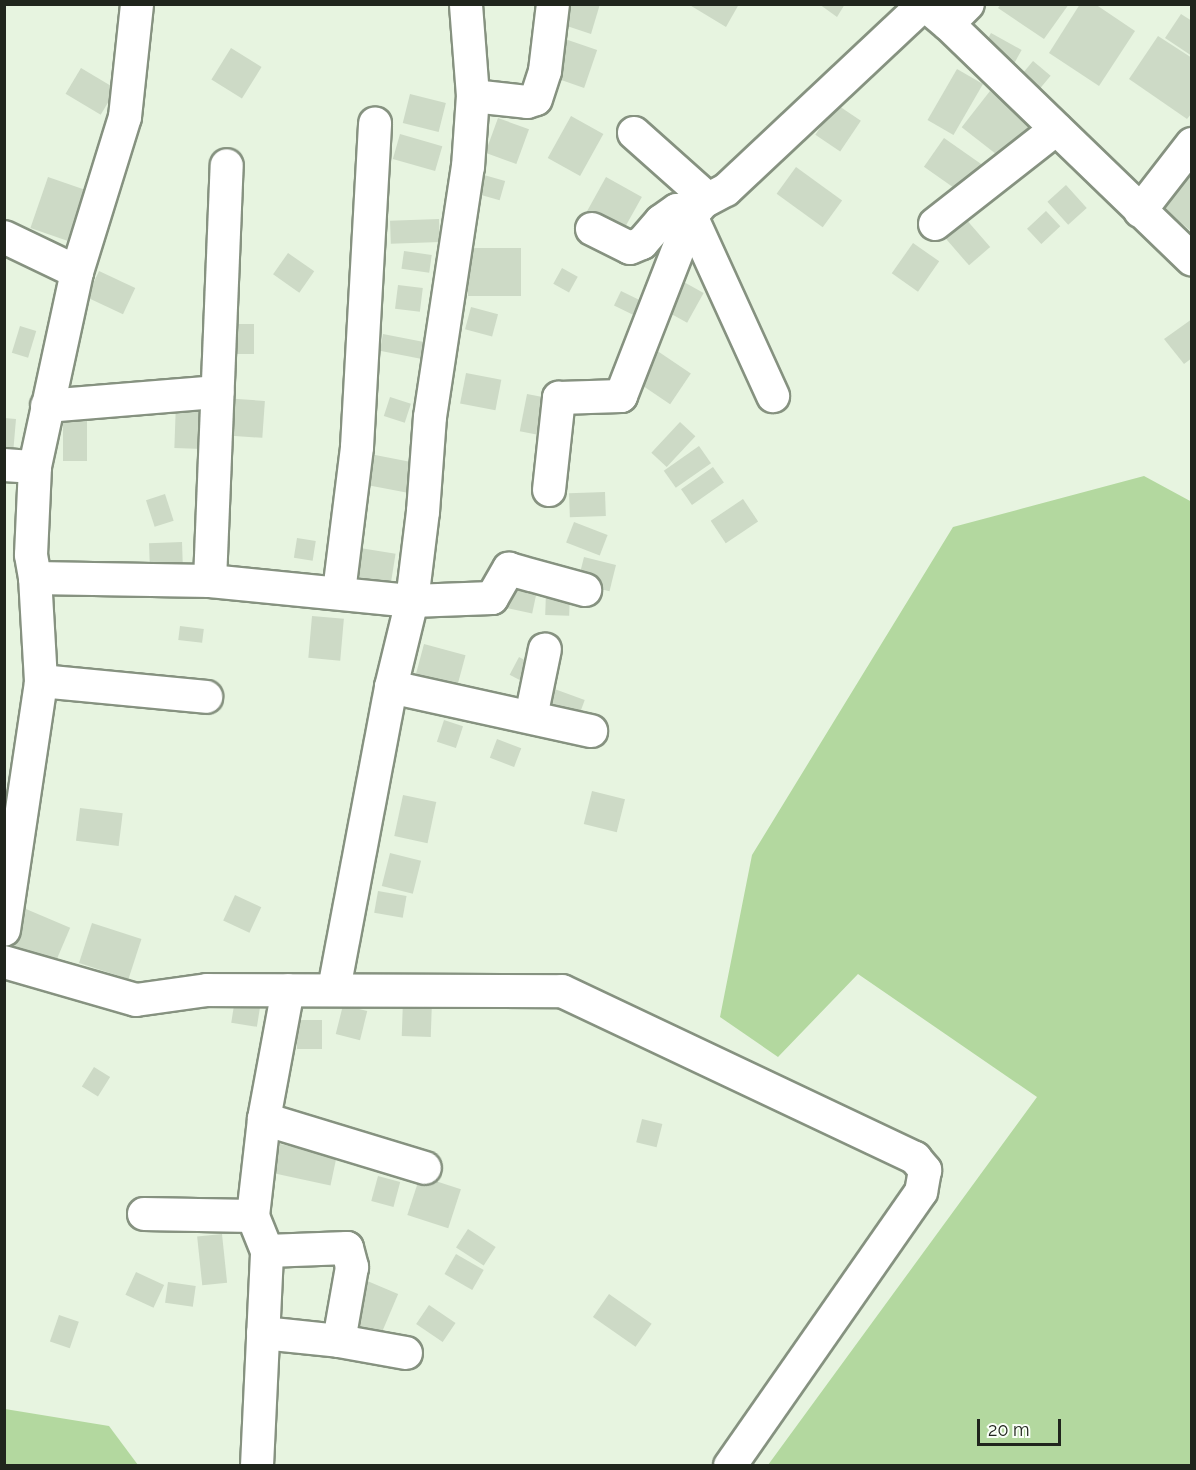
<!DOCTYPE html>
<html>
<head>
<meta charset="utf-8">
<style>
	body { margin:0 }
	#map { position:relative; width:1196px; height:1470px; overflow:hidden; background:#e7f4e0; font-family:Raleway,sans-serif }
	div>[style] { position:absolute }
	.green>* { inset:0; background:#b3d89f }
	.building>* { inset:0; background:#cddac6; transform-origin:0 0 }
	.roads { filter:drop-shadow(2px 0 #869280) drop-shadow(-2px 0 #869280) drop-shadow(0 2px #869280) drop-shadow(0 -2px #869280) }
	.minor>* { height:32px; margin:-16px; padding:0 16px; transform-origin:16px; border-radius:16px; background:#fff }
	span { translate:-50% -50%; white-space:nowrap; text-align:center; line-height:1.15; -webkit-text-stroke:6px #f9fff7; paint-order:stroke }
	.frame { position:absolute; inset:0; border:6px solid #20251d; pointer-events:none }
	.scale { position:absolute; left:977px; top:1419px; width:84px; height:27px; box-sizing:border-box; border:3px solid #20251d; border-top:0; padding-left:8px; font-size:18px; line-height:21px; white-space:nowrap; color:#20251d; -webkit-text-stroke:4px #f9fff7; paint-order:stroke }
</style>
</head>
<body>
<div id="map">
	<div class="green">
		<div style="clip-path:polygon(1144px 476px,1192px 502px,1191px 1465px,768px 1465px,1037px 1097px,858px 974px,778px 1057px,720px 1017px,752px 855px,953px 527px)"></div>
		<div style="clip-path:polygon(5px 1409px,109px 1426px,138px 1465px,5px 1465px)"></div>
	</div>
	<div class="building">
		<div style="clip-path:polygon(567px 4px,600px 4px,591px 34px,561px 24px)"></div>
		<div style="clip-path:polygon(688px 4px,739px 4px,726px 27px)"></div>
		<div style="clip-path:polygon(819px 4px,845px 4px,837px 17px)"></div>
		<div style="clip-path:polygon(1001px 4px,1069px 4px,1044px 39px,998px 8px)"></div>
		<div style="clip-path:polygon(1080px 4px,1095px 4px,1135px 31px,1099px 86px,1049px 53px)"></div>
		<div style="clip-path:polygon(1181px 14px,1192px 21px,1192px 56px,1165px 38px)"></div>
		<div style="left:991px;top:33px;width:35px;height:21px;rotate:29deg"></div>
		<div style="clip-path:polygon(1158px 36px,1192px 58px,1192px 113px,1187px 119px,1129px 79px)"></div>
		<div style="left:565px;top:39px;width:34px;height:40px;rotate:19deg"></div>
		<div style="left:231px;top:48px;width:36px;height:37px;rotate:32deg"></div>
		<div style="left:1033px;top:61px;width:23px;height:25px;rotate:40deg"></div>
		<div style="left:81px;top:68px;width:41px;height:30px;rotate:31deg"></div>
		<div style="left:957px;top:69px;width:30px;height:59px;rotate:30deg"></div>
		<div style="left:990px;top:91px;width:57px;height:46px;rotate:38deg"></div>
		<div style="left:410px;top:94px;width:37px;height:30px;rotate:14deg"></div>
		<div style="left:836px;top:104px;width:30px;height:37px;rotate:34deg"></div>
		<div style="left:571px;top:116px;width:37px;height:48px;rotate:29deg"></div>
		<div style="left:498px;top:118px;width:33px;height:37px;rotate:20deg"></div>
		<div style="left:400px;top:134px;width:44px;height:26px;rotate:16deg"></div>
		<div style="left:944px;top:138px;width:47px;height:35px;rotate:35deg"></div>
		<div style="clip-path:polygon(1192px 163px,1192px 232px,1156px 202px)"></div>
		<div style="left:796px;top:167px;width:57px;height:33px;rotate:36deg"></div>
		<div style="left:484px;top:175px;width:22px;height:20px;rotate:16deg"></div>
		<div style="left:48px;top:177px;width:39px;height:54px;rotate:19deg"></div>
		<div style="left:606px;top:177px;width:41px;height:46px;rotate:29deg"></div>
		<div style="left:1066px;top:185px;width:31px;height:25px;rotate:48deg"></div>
		<div style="left:958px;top:210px;width:49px;height:28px;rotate:49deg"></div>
		<div style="left:1046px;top:211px;width:21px;height:26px;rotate:47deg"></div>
		<div style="left:439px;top:219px;width:23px;height:49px;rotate:88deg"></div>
		<div style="left:913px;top:243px;width:32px;height:37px;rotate:35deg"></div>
		<div style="left:468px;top:248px;width:53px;height:48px"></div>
		<div style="left:404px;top:251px;width:28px;height:18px;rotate:8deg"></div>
		<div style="left:288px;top:253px;width:32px;height:26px;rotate:35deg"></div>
		<div style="left:562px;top:268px;width:18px;height:18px;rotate:29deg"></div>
		<div style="left:99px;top:271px;width:40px;height:29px;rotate:25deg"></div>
		<div style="left:673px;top:276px;width:35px;height:34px;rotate:29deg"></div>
		<div style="left:398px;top:285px;width:25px;height:24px;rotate:7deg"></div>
		<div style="left:621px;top:291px;width:32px;height:16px;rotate:26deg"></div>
		<div style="left:471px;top:307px;width:28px;height:23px;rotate:15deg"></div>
		<div style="clip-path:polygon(1192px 319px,1192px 358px,1184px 364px,1164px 339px)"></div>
		<div style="left:225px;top:324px;width:29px;height:30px"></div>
		<div style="left:20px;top:326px;width:17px;height:28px;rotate:17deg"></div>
		<div style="left:383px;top:334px;width:43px;height:17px;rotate:11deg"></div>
		<div style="left:656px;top:350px;width:42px;height:37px;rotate:34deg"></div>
		<div style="left:466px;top:373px;width:36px;height:31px;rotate:11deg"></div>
		<div style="left:527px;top:394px;width:25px;height:38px;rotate:11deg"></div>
		<div style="left:390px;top:397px;width:22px;height:20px;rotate:18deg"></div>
		<div style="left:223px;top:398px;width:42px;height:37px;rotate:4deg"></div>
		<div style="left:176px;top:401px;width:35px;height:47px;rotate:2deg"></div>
		<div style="clip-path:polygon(4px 418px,16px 419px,13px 454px,4px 453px)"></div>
		<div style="left:63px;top:418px;width:24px;height:43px"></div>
		<div style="left:680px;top:422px;width:21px;height:42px;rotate:43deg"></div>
		<div style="left:699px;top:446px;width:21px;height:43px;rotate:55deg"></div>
		<div style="left:365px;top:453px;width:56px;height:31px;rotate:11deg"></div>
		<div style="left:713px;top:467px;width:19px;height:39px;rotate:55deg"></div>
		<div style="left:605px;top:492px;width:24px;height:36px;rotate:88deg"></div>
		<div style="left:165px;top:494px;width:28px;height:20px;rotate:72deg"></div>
		<div style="left:743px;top:499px;width:27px;height:39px;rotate:56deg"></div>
		<div style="left:574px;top:522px;width:36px;height:22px;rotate:21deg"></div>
		<div style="left:297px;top:538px;width:19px;height:20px;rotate:9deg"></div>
		<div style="left:182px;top:542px;width:29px;height:33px;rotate:88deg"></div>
		<div style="left:360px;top:548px;width:36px;height:42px;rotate:9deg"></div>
		<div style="left:584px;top:557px;width:33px;height:27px;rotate:14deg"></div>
		<div style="left:509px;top:583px;width:29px;height:25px;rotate:12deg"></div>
		<div style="left:546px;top:592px;width:24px;height:23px;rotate:2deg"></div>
		<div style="left:312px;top:616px;width:32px;height:42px;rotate:5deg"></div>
		<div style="left:180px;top:626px;width:24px;height:14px;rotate:7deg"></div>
		<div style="left:424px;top:644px;width:43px;height:32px;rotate:15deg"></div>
		<div style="left:519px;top:657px;width:19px;height:20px;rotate:28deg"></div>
		<div style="left:549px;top:687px;width:38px;height:23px;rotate:20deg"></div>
		<div style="left:444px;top:720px;width:20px;height:23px;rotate:18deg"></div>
		<div style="left:497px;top:739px;width:26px;height:20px;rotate:21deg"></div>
		<div style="left:592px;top:791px;width:34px;height:34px;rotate:14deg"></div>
		<div style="left:403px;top:795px;width:34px;height:42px;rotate:12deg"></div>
		<div style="left:80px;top:808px;width:43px;height:33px;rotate:7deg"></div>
		<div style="left:390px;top:853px;width:32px;height:34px;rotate:14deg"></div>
		<div style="left:378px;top:891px;width:29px;height:22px;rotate:10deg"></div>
		<div style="left:235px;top:895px;width:29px;height:28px;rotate:25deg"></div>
		<div style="left:26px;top:909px;width:48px;height:40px;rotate:23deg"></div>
		<div style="left:92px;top:923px;width:52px;height:42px;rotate:18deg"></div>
		<div style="left:235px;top:999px;width:26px;height:24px;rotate:9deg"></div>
		<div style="left:403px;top:1000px;width:29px;height:36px;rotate:2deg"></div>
		<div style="left:343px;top:1005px;width:25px;height:30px;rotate:14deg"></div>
		<div style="left:297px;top:1020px;width:25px;height:29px"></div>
		<div style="left:94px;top:1067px;width:19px;height:23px;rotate:32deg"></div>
		<div style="left:642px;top:1119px;width:21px;height:24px;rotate:14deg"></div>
		<div style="left:280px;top:1144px;width:58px;height:30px;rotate:12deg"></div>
		<div style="left:378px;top:1176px;width:23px;height:26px;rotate:15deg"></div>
		<div style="left:420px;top:1176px;width:43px;height:41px;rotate:18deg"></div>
		<div style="left:468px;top:1229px;width:33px;height:22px;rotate:33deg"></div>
		<div style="left:222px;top:1234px;width:49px;height:25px;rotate:84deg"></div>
		<div style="left:456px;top:1254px;width:32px;height:23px;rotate:30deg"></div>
		<div style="left:136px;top:1272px;width:31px;height:25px;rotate:25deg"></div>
		<div style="left:365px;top:1280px;width:36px;height:48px;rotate:23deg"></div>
		<div style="left:168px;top:1282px;width:28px;height:21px;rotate:8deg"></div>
		<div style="left:609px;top:1294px;width:52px;height:28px;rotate:35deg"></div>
		<div style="left:429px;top:1305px;width:32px;height:23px;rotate:34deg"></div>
		<div style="left:59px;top:1315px;width:21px;height:28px;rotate:19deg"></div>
	</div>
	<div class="roads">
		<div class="minor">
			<div style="left:924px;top:4px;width:31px;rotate:40deg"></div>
			<div style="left:948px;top:24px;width:339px;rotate:44deg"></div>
			<div style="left:948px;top:24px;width:28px;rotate:-45deg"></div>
			<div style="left:473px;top:96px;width:54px;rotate:6.3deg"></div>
			<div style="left:527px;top:102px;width:9px;rotate:-18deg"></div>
			<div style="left:536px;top:99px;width:29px;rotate:-72deg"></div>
			<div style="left:545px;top:71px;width:67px;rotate:-83.2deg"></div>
			<div style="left:634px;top:133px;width:99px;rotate:41.7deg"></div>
			<div style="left:1140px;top:211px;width:85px;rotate:-52.2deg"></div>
			<div style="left:691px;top:216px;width:198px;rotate:65.5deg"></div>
			<div style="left:935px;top:224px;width:154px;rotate:-38.1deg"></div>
			<div style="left:592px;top:229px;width:42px;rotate:26.6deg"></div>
			<div style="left:630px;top:248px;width:13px;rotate:-23deg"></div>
			<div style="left:642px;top:243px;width:29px;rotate:-49deg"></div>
			<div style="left:661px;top:221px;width:19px;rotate:-35deg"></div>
			<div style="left:677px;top:210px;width:20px;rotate:-3deg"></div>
			<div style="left:4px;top:237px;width:81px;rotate:25.6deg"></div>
			<div style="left:77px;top:272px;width:199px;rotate:102.2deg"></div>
			<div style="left:35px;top:467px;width:88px;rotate:92.6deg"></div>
			<div style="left:31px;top:555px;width:23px;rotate:80deg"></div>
			<div style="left:35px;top:578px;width:175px;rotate:1deg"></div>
			<div style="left:210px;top:581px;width:203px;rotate:5.7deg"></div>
			<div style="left:412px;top:601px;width:80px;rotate:-2.1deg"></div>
			<div style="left:492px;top:598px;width:34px;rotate:-60deg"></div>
			<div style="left:509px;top:569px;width:79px;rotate:15.4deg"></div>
			<div style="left:77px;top:272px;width:162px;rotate:-72.8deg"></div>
			<div style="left:125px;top:117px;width:114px;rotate:-83.9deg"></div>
			<div style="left:47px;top:406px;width:171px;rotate:-4.7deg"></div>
			<div style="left:4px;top:465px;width:31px;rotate:4deg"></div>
			<div style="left:549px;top:490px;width:93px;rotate:-83.8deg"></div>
			<div style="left:559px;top:398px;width:62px;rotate:-1.8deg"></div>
			<div style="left:621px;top:396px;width:193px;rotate:-68.7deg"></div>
			<div style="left:691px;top:216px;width:18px;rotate:-49deg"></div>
			<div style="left:703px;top:202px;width:26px;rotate:-28deg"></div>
			<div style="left:726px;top:190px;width:272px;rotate:-43.2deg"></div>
			<div style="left:210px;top:581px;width:416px;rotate:-87.7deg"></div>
			<div style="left:339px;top:592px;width:146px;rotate:-82.9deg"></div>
			<div style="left:357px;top:447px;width:324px;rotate:-86.8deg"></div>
			<div style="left:41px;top:681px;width:166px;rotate:5.5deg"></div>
			<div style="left:391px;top:687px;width:205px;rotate:12.4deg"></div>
			<div style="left:531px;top:717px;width:69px;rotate:-78.4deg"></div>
			<div style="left:4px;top:930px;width:252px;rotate:-81.5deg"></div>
			<div style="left:41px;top:681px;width:103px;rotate:-93.3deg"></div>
			<div style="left:4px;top:962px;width:137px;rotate:16.1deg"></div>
			<div style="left:136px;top:1000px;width:72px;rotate:-8deg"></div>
			<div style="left:207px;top:990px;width:355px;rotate:0.2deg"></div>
			<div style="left:562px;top:991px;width:391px;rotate:25.3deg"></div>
			<div style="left:915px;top:1158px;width:16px;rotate:50deg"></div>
			<div style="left:925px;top:1170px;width:22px;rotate:100deg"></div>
			<div style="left:921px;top:1192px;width:334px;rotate:124.9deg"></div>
			<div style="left:334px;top:989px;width:307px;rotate:-79.3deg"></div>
			<div style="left:391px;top:687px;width:89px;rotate:-76.3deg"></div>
			<div style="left:412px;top:601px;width:90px;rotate:-83deg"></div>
			<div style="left:423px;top:512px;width:95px;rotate:-85.8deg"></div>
			<div style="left:430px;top:417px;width:253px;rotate:-81.4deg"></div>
			<div style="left:468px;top:167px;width:71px;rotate:-86deg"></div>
			<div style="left:473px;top:96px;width:92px;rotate:-94.4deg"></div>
			<div style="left:264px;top:1119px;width:168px;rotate:16.9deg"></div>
			<div style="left:144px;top:1214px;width:109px;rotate:1.1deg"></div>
			<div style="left:267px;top:1251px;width:80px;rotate:-2.1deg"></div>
			<div style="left:347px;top:1248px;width:20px;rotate:75deg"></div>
			<div style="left:352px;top:1267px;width:75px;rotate:100deg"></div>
			<div style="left:339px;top:1341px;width:68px;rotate:10.2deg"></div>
			<div style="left:263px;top:1333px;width:76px;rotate:6deg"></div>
			<div style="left:257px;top:1466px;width:215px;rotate:-87.3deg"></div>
			<div style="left:267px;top:1251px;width:38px;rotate:-112deg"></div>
			<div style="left:253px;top:1216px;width:98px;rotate:-83.5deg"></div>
			<div style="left:264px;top:1119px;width:131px;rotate:-79.5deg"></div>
		</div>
	</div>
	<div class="frame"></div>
	<div class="scale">20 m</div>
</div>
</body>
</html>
